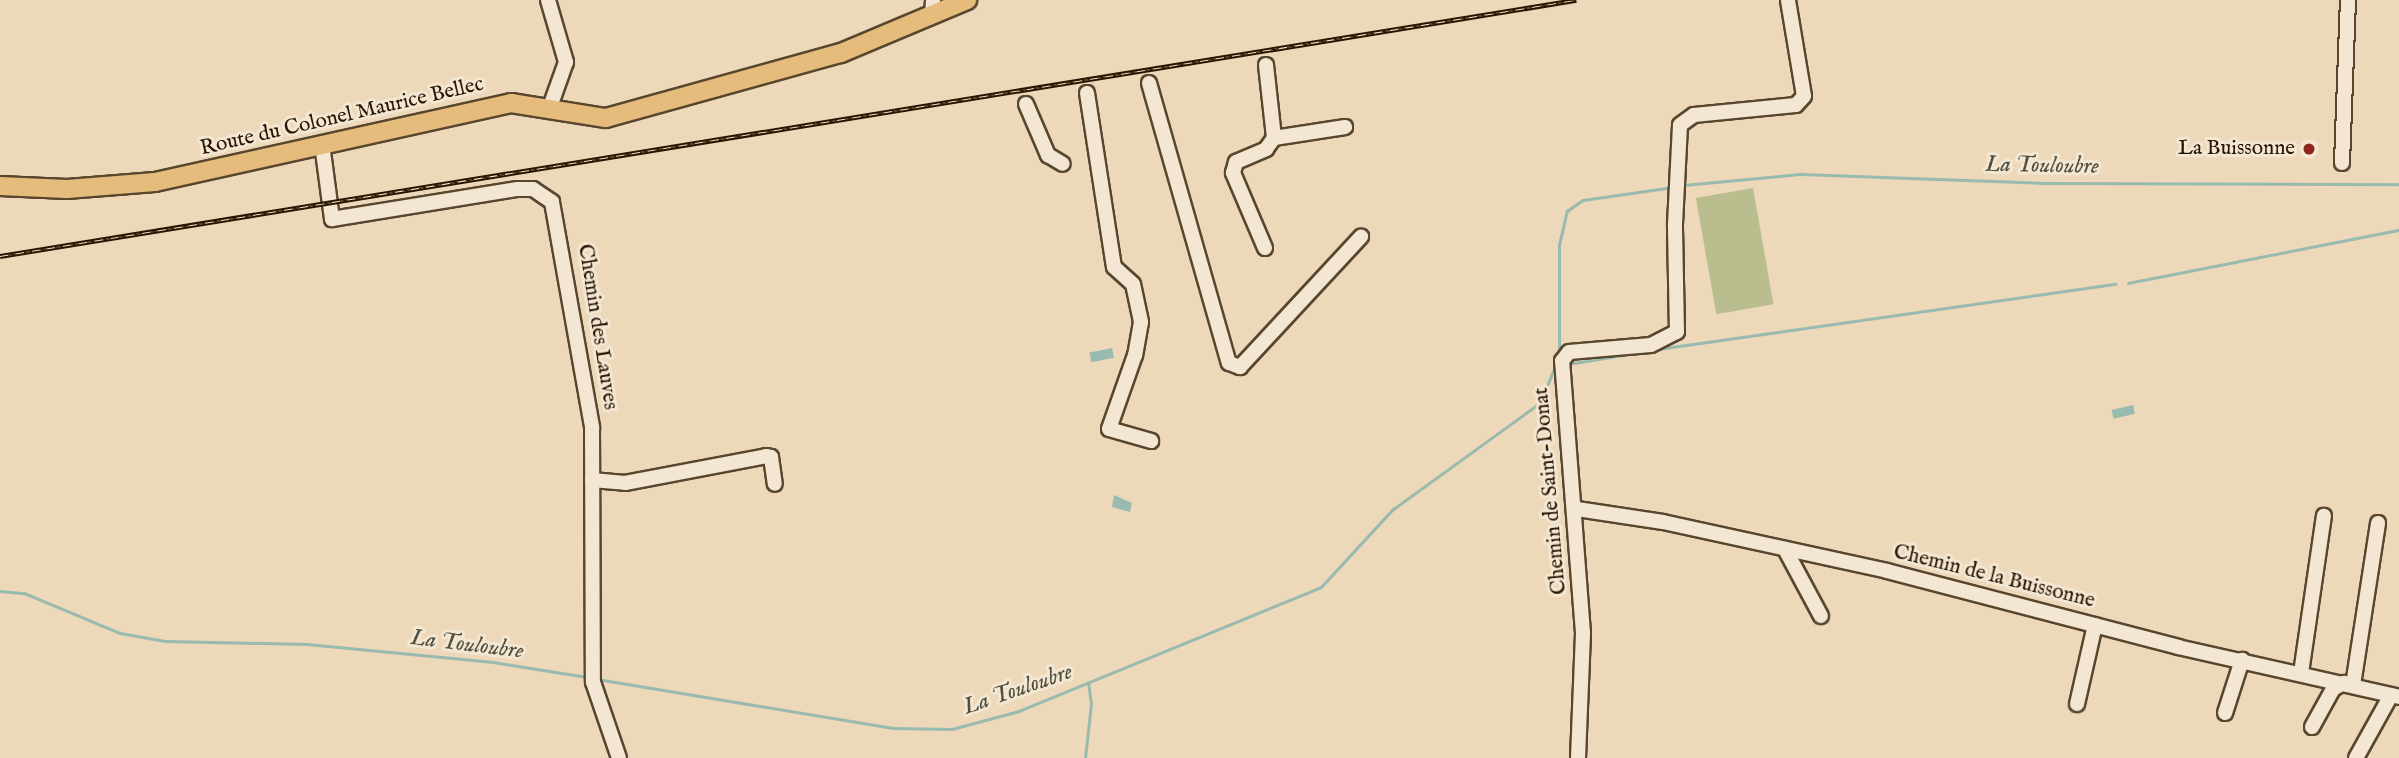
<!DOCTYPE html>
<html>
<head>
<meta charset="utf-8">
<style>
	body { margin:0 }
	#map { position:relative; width:2399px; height:758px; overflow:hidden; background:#edd8b9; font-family:"IM FELL English",serif }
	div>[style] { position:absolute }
	.green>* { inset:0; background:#babe8e; transform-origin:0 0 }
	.water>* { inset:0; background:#99baaf; transform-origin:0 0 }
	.stream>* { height:2.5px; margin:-1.25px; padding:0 1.25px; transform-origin:1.25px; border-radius:1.25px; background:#99baaf }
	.roads { filter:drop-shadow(2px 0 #58462e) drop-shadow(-2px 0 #58462e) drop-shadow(0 2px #58462e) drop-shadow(0 -2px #58462e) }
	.minor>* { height:14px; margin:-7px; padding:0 7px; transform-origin:7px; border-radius:7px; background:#f3e6d2 }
	.major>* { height:18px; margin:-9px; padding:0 9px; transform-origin:9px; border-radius:9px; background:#e6bc7c }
	.rail>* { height:5px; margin-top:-2.5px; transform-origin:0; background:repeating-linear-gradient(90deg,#f3e6d2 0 8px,#271500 0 16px); box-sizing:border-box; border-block:2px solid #271500 }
	.dots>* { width:19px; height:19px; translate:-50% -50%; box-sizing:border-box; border:4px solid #f3e6d2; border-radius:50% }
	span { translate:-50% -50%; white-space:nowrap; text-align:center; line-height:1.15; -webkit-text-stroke:6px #f3e6d2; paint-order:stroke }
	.street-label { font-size:21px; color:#271500 }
	.poi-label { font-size:21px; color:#271500 }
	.right { translate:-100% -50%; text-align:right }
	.water-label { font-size:23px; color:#4f4f3d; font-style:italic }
</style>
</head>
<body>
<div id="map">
	<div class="green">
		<div style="left:1753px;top:188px;width:118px;height:58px;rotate:80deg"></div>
	</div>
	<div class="water">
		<div style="left:1112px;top:348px;width:10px;height:23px;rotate:79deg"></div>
		<div style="left:2133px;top:405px;width:9px;height:22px;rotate:77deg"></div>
		<div style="clip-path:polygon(1114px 495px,1132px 503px,1130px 512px,1112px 507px)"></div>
	</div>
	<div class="stream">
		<div style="left:1684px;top:185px;width:118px;rotate:-5.4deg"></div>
		<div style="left:1801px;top:174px;width:242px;rotate:2.1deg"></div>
		<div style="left:2043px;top:183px;width:356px;rotate:0.2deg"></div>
		<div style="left:2128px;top:283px;width:276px;rotate:-11.1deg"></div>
		<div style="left:1658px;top:349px;width:462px;rotate:-8.1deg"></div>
		<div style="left:1559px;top:354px;width:109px;rotate:-90deg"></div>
		<div style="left:1559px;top:245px;width:35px;rotate:-77deg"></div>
		<div style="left:1567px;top:211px;width:19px;rotate:-35deg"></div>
		<div style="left:1583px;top:200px;width:91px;rotate:-8.2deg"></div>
		<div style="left:1568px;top:364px;width:63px;rotate:-9.2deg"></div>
		<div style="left:0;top:591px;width:24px;rotate:5deg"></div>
		<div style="left:24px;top:593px;width:104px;rotate:22.6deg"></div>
		<div style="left:120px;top:633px;width:47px;rotate:9.9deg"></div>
		<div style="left:166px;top:641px;width:141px;rotate:1.2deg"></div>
		<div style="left:307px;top:644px;width:187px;rotate:5.5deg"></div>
		<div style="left:493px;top:662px;width:95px;rotate:9.1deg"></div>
		<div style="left:597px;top:679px;width:300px;rotate:9.4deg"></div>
		<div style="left:893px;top:728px;width:59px;rotate:1deg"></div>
		<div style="left:952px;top:729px;width:69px;rotate:-15deg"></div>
		<div style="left:1019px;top:711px;width:326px;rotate:-22.3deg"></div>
		<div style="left:1321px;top:587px;width:105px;rotate:-47.3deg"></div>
		<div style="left:1392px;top:510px;width:183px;rotate:-35.9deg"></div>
		<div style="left:1540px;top:403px;width:42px;rotate:-67.7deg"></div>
		<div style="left:1085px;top:758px;width:54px;rotate:-83.7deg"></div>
		<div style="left:1091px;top:704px;width:21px;rotate:-98deg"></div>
	</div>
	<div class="roads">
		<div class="minor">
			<div style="left:548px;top:0;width:65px;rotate:73.8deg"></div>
			<div style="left:566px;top:62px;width:48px;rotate:109.6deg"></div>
			<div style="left:932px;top:15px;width:15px;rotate:-86deg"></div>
			<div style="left:1266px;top:65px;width:73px;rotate:83.7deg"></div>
			<div style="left:1274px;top:138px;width:72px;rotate:-8.8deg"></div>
			<div style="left:1149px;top:83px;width:291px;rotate:74.1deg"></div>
			<div style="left:1229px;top:363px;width:12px;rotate:20deg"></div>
			<div style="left:1240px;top:367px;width:178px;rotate:-47.1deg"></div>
			<div style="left:1087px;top:93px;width:176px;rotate:81.2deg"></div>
			<div style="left:1114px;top:267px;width:25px;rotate:42deg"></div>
			<div style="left:1133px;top:284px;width:39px;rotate:78deg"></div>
			<div style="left:1141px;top:322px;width:34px;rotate:100deg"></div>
			<div style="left:1135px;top:355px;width:78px;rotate:109.4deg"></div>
			<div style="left:1109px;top:429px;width:44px;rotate:15.9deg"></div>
			<div style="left:1026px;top:104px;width:56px;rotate:66.7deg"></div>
			<div style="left:1048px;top:155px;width:17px;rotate:31deg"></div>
			<div style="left:322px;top:144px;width:76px;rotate:82.4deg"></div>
			<div style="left:332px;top:219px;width:188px;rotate:-9.2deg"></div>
			<div style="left:518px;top:189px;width:15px"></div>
			<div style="left:533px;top:189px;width:23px;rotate:34deg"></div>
			<div style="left:552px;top:202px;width:229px;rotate:79.9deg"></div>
			<div style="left:592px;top:427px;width:255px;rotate:89.8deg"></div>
			<div style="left:593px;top:682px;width:80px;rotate:71.1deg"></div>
			<div style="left:2342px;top:163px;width:163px;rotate:-87.9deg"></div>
			<div style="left:1265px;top:248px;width:82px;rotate:-113.1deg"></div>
			<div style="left:1233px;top:173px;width:11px;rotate:-75deg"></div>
			<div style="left:1236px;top:162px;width:33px;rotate:-23deg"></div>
			<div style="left:1266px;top:149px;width:14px;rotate:-54deg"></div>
			<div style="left:592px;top:480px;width:33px;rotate:5deg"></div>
			<div style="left:625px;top:483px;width:144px;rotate:-10.8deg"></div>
			<div style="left:766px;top:456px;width:5px;rotate:11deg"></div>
			<div style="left:771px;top:457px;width:27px;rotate:82deg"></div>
			<div style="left:1577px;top:509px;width:87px;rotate:8.6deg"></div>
			<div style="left:1663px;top:522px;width:229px;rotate:12.3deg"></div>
			<div style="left:1887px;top:571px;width:301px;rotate:14.6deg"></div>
			<div style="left:2178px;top:647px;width:227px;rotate:12.7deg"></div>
			<div style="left:1785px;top:549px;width:76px;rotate:61.8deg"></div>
			<div style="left:2301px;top:673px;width:159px;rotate:-81.7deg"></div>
			<div style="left:2353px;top:685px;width:164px;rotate:-81.2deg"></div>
			<div style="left:2077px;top:704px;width:81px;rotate:-77.2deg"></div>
			<div style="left:2225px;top:713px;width:56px;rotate:-72.2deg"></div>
			<div style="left:2312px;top:727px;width:43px;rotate:-61.1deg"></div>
			<div style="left:2333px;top:689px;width:13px;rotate:-29deg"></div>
			<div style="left:1578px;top:758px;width:125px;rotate:-87.7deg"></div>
			<div style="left:1583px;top:633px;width:273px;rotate:-94.4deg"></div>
			<div style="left:1562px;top:361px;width:11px;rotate:-52deg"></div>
			<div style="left:1569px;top:352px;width:82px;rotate:-4.9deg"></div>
			<div style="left:1651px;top:345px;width:29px;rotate:-27deg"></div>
			<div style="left:1677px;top:332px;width:108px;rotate:-91.1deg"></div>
			<div style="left:1675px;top:224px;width:99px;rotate:-87.1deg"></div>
			<div style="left:1680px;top:125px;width:17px;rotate:-36deg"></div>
			<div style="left:1694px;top:115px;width:102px;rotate:-5.6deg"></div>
			<div style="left:1796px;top:105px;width:12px;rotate:-48deg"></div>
			<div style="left:1804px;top:96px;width:97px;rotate:-99.5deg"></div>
			<div style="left:2356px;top:758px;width:72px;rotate:-60.9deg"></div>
		</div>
		<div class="major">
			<div style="left:0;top:186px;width:67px;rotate:2.6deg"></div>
			<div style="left:67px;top:189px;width:88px;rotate:-4.5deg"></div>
			<div style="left:155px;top:182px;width:365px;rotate:-12.5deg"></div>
			<div style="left:511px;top:103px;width:96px;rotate:9deg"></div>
			<div style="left:606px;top:118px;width:244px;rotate:-15.5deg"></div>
			<div style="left:841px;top:53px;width:137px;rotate:-22.8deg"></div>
		</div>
	</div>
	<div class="rail">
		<div style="left:0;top:256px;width:1597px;rotate:-9.23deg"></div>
	</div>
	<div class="dots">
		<div style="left:2309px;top:149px;background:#8f2418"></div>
	</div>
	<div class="street-label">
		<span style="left:342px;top:117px;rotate:-13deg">Route du Colonel Maurice Bellec</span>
		<span style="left:597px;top:327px;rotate:81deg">Chemin des Lauves</span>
		<span style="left:1551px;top:491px;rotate:-95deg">Chemin de Saint-Donat</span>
		<span style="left:1994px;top:577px;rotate:14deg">Chemin de la Buissonne</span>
	</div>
	<div class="poi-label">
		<span class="right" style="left:2295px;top:149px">La Buissonne</span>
	</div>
	<div class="water-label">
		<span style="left:2042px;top:166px;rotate:1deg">La Touloubre</span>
		<span style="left:467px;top:645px;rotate:7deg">La Touloubre</span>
		<span style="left:1018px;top:690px;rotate:-19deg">La Touloubre</span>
	</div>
</div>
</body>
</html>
